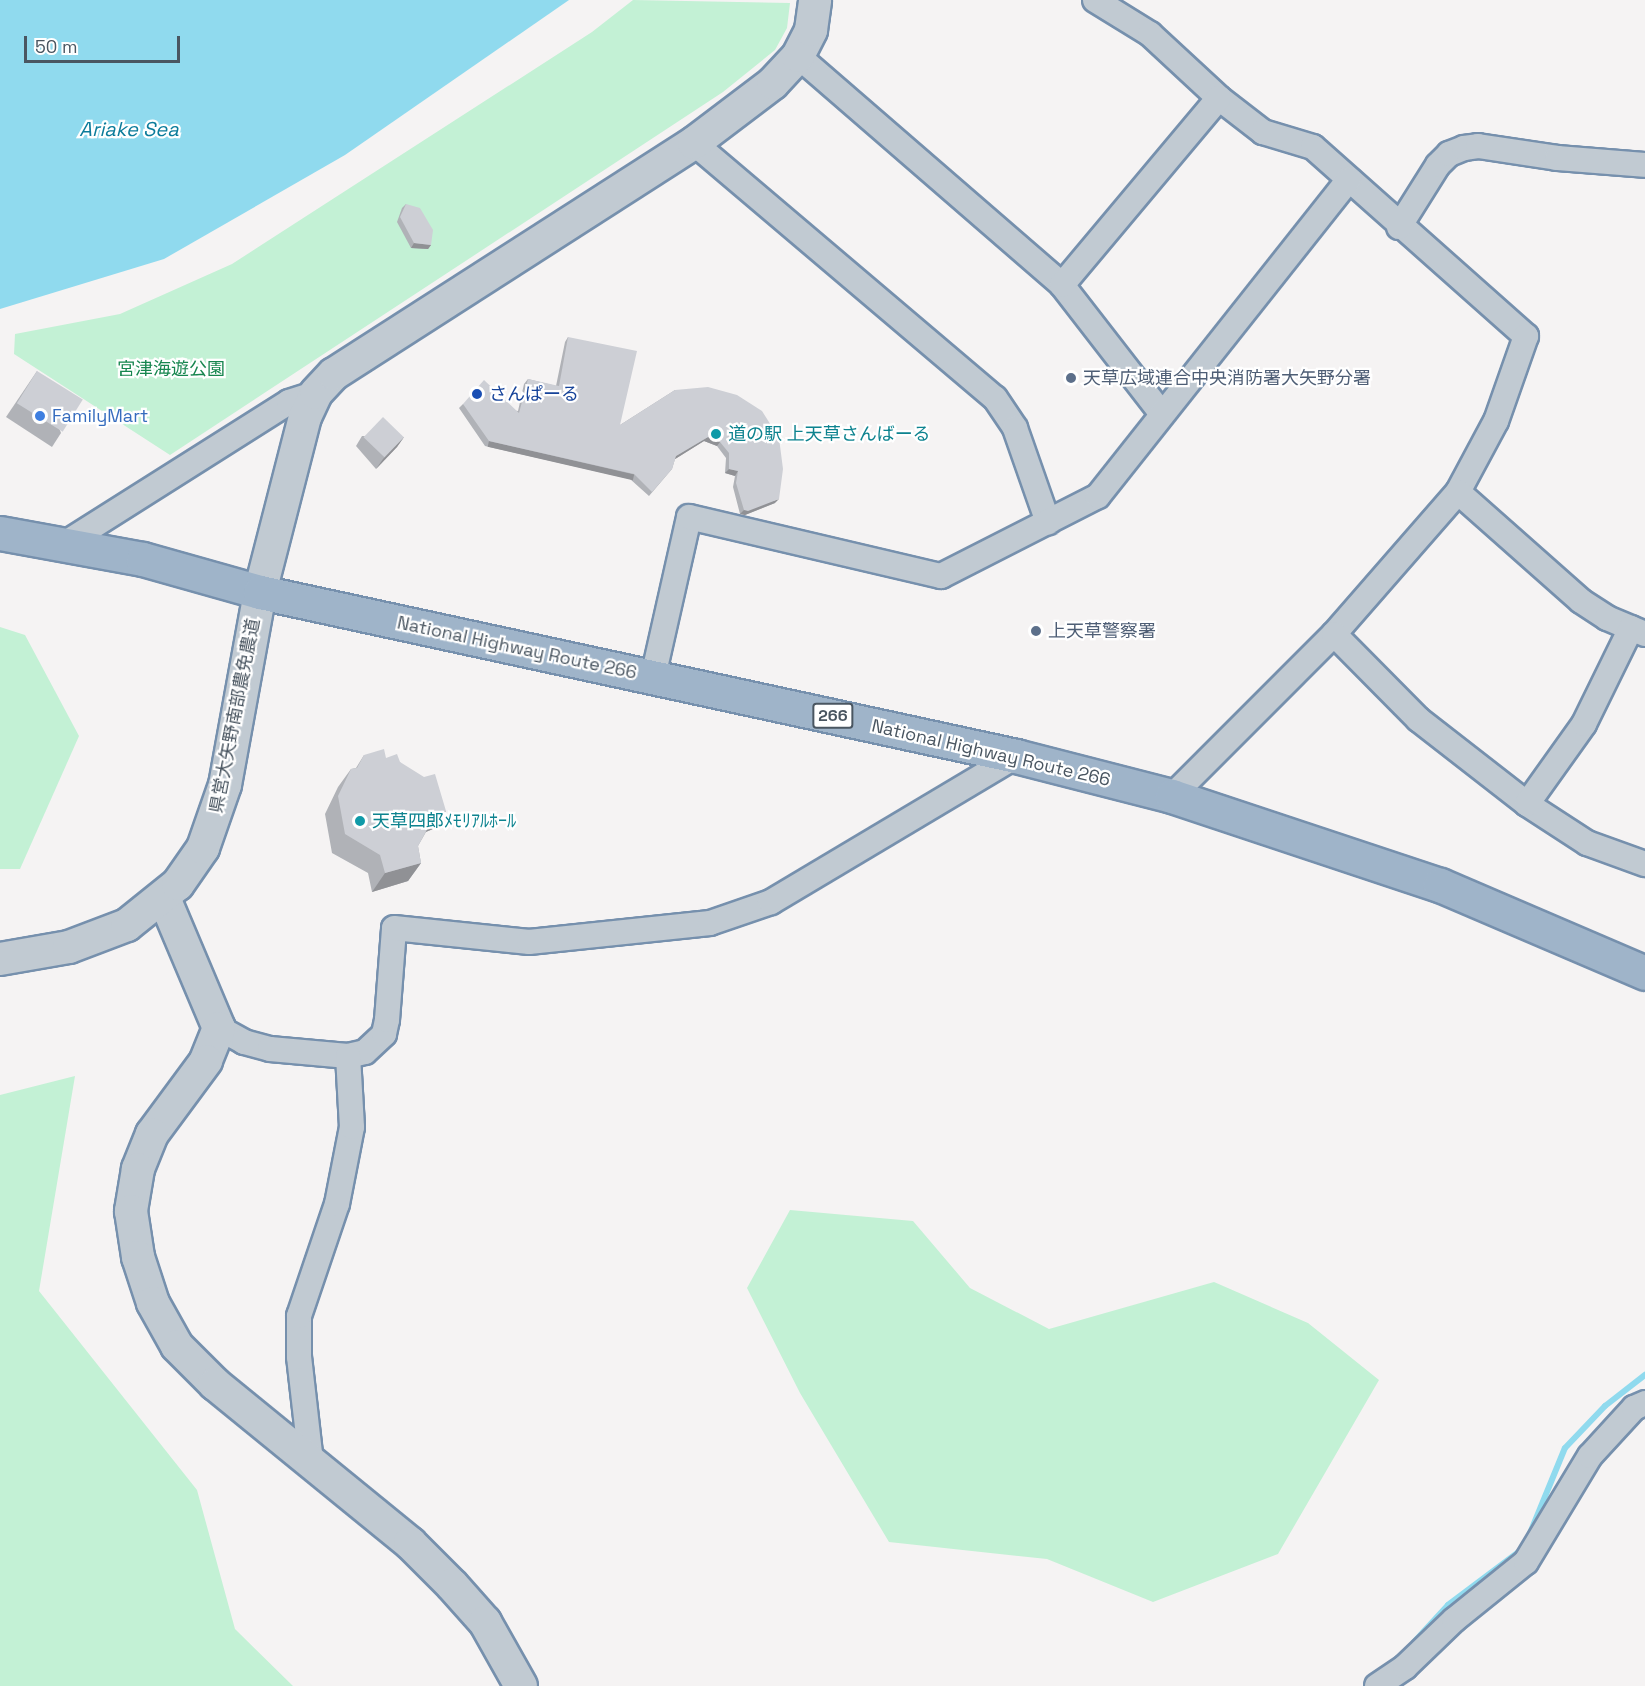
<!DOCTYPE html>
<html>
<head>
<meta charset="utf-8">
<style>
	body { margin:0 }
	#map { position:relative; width:1645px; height:1686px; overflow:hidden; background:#f5f3f3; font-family:"Space Grotesk","Noto Sans JP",sans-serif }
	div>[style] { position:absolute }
	.green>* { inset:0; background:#c3f1d5 }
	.water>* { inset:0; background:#90daee }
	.stream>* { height:6px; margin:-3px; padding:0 3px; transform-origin:3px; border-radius:3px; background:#90daee }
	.roads { filter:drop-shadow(2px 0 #7690ad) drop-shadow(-2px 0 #7690ad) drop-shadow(0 2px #7690ad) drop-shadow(0 -2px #7690ad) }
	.minor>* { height:24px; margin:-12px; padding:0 12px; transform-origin:12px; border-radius:12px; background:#c1cad2 }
	.tertiary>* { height:32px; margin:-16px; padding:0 16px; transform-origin:16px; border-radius:16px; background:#c1cad2 }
	.trunk>* { height:33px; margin:-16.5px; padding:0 16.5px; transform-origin:16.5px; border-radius:16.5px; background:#9fb4c9 }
	.wall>* { inset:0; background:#b0b2b7 }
	.shaded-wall>* { inset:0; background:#909195; transform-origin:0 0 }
	.building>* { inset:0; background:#cdcfd5; transform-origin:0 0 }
	.dots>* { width:16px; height:16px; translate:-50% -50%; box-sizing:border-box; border:3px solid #fff; border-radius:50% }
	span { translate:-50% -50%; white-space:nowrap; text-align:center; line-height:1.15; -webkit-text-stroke:4.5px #fff; paint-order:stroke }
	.shield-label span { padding:2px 4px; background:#fff; border:2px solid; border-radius:4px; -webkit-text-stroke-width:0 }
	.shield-label { font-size:16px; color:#4a5661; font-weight:700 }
	.park-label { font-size:18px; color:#17864f }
	.service-label { font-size:18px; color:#4e5e75 }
	.left { translate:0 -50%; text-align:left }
	.transit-label { font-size:18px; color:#164399 }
	.shop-label { font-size:18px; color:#366cbe }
	.culture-label { font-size:18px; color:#0d838f }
	.street-label { font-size:18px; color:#4a5661 }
	.water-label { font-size:20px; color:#0c7c9b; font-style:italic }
	.scale { position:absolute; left:24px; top:36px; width:156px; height:27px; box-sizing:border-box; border:3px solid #4a5661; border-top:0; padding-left:8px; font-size:18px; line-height:21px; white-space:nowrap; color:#4a5661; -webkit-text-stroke:4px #fff; paint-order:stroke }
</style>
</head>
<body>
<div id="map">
	<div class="green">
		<div style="clip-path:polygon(633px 0,790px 3px,787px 28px,775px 50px,723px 92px,170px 455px,14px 354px,15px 334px,120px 314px,232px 264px,592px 32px)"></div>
		<div style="clip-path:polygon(0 627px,25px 635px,79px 736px,20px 869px,0 869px)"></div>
		<div style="clip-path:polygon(75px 1076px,39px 1291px,197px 1490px,235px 1629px,293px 1686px,0 1686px,0 1095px)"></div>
		<div style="clip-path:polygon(790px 1210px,913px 1221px,970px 1288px,1049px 1329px,1214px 1282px,1308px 1323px,1379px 1380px,1278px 1554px,1153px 1602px,1047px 1559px,889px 1542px,800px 1393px,747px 1288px)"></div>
	</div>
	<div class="water">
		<div style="clip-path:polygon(0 0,569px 0,345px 155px,164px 259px,0 309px)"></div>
	</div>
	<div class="stream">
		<div style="left:1528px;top:1538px;width:97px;rotate:-67.7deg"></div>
		<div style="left:1565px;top:1448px;width:58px;rotate:-46.4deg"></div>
		<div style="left:1605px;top:1406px;width:51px;rotate:-37.8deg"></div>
		<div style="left:1414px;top:1642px;width:50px;rotate:-47.4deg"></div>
		<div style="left:1448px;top:1605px;width:95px;rotate:-36.9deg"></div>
	</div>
	<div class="roads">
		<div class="minor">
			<div style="left:1095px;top:0;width:65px;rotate:31.7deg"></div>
			<div style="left:1150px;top:34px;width:94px;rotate:42.8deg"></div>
			<div style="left:1219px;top:98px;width:56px;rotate:37.7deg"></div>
			<div style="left:1263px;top:132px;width:52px;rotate:16.7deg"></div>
			<div style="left:1313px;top:147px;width:285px;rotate:41.6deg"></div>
			<div style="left:1526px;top:336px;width:90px;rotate:109.4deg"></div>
			<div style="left:1496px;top:421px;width:81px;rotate:118.2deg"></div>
			<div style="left:1458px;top:492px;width:189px;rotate:131.1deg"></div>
			<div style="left:1334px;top:634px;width:229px;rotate:135deg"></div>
			<div style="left:798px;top:56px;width:349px;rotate:40.9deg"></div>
			<div style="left:1062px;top:285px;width:163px;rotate:52.2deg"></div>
			<div style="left:694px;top:143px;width:394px;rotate:40.3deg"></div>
			<div style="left:995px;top:398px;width:36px;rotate:56deg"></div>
			<div style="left:1015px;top:428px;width:100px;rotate:70.7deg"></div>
			<div style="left:1399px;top:227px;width:73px;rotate:-57.8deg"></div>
			<div style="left:1438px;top:165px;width:16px;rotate:-45deg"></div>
			<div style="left:1449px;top:154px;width:16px;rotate:-22deg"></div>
			<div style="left:1464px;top:148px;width:14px;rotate:-8deg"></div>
			<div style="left:1478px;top:146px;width:80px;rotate:8.6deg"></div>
			<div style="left:1557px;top:158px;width:88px;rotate:4.5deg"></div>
			<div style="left:1062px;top:285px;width:244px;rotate:-50deg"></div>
			<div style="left:1458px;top:492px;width:164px;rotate:41.5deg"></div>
			<div style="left:1581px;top:601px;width:31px;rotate:33deg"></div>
			<div style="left:1607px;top:618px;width:41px;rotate:22.8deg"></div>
			<div style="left:66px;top:543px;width:264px;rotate:-32.3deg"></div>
			<div style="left:289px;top:402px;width:28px;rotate:-18deg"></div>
			<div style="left:1334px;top:634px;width:120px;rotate:45.3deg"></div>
			<div style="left:1418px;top:719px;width:138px;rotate:37.9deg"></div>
			<div style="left:1527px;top:804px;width:72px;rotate:33deg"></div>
			<div style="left:1587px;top:843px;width:62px;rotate:19.9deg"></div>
			<div style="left:653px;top:677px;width:164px;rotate:-77.3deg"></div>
			<div style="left:689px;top:517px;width:259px;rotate:13.2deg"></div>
			<div style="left:941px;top:576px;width:176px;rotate:-27deg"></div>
			<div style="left:1098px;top:496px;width:404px;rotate:-51.6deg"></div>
			<div style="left:1527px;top:804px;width:98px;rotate:-54.5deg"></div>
			<div style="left:1584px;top:724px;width:107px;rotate:-63.9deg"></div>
			<div style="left:219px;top:1028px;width:29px;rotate:29deg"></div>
			<div style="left:244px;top:1042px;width:27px;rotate:15deg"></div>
			<div style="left:270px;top:1049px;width:78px;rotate:5.1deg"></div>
			<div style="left:348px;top:1056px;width:17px;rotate:-13deg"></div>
			<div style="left:365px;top:1052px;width:26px;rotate:-43deg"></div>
			<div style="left:384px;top:1034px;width:14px;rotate:-78deg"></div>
			<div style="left:387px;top:1020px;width:92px;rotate:-85.6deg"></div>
			<div style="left:394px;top:928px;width:136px;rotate:5.9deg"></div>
			<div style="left:529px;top:942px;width:182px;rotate:-6deg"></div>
			<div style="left:710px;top:923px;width:65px;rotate:-19deg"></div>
			<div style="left:771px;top:902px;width:285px;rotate:-30.8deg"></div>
			<div style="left:311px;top:1462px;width:106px;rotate:-96.5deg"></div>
			<div style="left:299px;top:1357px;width:41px;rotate:-90deg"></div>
			<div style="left:299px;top:1316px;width:118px;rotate:-71.3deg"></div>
			<div style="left:337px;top:1204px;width:78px;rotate:-79deg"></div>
			<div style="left:352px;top:1127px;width:71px;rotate:-93.2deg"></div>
			<div style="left:1377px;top:1686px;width:34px;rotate:-34deg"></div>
			<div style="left:1405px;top:1667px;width:68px;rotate:-43.8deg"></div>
			<div style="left:1454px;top:1620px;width:92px;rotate:-38.9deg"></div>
			<div style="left:1526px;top:1562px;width:124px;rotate:-58.9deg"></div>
			<div style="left:1590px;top:1456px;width:65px;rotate:-47.5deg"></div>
			<div style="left:1634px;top:1408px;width:12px;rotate:-24deg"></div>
		</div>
		<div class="tertiary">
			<div style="left:164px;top:898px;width:141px;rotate:67.1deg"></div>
			<div style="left:219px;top:1028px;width:35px;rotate:112deg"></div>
			<div style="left:206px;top:1061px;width:91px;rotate:126.5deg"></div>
			<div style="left:152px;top:1134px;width:38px;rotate:112deg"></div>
			<div style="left:138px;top:1169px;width:43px;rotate:99.5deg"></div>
			<div style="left:131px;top:1211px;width:47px;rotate:81.3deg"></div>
			<div style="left:138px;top:1257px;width:48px;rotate:71.9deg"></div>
			<div style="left:153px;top:1303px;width:49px;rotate:60.8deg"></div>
			<div style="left:177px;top:1346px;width:54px;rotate:45deg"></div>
			<div style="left:215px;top:1384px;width:252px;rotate:39.2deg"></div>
			<div style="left:410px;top:1543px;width:59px;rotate:45deg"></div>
			<div style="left:452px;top:1585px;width:50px;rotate:48.3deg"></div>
			<div style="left:485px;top:1622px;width:73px;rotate:60.6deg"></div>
			<div style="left:0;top:959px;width:70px;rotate:-9.9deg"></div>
			<div style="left:69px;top:947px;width:62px;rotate:-20.8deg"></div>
			<div style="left:127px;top:925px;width:65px;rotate:-38.8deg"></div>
			<div style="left:178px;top:884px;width:44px;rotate:-55.2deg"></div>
			<div style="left:203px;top:848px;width:67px;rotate:-70.8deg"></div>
			<div style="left:225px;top:785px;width:196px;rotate:-79.7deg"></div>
			<div style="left:260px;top:592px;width:181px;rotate:-75.6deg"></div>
			<div style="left:305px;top:417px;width:26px;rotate:-65deg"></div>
			<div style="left:316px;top:393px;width:26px;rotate:-47deg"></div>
			<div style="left:334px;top:374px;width:428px;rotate:-32.7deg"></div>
			<div style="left:694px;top:143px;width:99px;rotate:-37.2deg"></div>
			<div style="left:773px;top:83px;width:37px;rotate:-47deg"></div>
			<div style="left:798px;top:56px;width:29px;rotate:-63deg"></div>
			<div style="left:811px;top:30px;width:30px;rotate:-82deg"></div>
		</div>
		<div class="trunk">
			<div style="left:0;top:533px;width:145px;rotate:10.3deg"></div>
			<div style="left:143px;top:559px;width:122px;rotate:15.8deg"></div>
			<div style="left:260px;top:592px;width:774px;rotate:12.24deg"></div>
			<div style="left:1016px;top:756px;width:161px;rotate:14.4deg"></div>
			<div style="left:1172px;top:796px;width:282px;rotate:18.4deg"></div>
			<div style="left:1440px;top:885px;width:223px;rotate:23.2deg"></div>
		</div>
	</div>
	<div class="wall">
		<div style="clip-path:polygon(406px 204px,431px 245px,428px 249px,411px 248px,397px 222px,402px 208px)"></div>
		<div style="clip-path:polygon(568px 337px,620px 425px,675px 390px,775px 503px,745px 515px,740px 514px,733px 487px,735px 476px,725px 473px,726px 458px,717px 446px,704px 441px,675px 459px,672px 469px,649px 496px,630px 479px,485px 446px,459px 408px,463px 404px,518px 411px,524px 384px,528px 379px,556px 386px,565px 342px)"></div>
		<div style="clip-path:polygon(37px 371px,61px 433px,52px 447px,6px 417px)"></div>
		<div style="clip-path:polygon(362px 436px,404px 437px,397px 447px,376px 469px,356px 446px)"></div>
		<div style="clip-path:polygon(364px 755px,386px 758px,400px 762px,433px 829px,426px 832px,418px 846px,421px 863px,408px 881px,372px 892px,368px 873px,332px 853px,325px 814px,338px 787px,351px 769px,356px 768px)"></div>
	</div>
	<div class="shaded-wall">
		<div style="clip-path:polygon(414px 243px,431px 245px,428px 249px,411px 248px)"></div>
		<div style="clip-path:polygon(404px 437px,397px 447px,376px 469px,383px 459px)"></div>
		<div style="clip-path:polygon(708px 437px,720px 442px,717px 446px,704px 441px,672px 461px,676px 456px)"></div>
		<div style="left:489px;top:441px;width:149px;height:6px;rotate:13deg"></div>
		<div style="clip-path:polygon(729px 469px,738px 471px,735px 476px,725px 473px)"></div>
		<div style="clip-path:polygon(779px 499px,775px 503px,745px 515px,740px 514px,744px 510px)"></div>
		<div style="clip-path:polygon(446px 811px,433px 829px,423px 833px,435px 815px)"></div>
		<div style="clip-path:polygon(421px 863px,408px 881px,372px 892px,385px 873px)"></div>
	</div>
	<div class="building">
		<div style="clip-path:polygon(406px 204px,420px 208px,433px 230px,431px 245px,414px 243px,400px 217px)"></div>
		<div style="clip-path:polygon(568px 337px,637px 351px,620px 425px,675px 390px,708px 387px,737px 395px,762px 411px,779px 438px,783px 469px,779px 499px,748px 511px,744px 510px,736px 483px,738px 471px,729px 469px,729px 453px,720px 442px,708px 437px,676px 456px,672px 469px,652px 492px,634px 474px,489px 441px,463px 404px,484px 380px,519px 413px,528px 379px,559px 386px)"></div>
		<div style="left:37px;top:371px;width:54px;height:38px;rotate:32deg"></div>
		<div style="left:383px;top:417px;width:29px;height:28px;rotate:44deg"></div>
		<div style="clip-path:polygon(384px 749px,386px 758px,397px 754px,400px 762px,424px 777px,435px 774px,446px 811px,435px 815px,418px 846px,421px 863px,385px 873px,380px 855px,345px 834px,338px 796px,351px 769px,357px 768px,364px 755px)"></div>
	</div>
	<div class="dots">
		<div style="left:1071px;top:378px;background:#5c6f8a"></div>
		<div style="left:477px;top:394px;background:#1a4fb4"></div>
		<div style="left:40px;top:416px;background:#3f7fe0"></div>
		<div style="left:716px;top:434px;background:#0f9aa8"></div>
		<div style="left:1036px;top:631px;background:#5c6f8a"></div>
		<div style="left:360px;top:821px;background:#0f9aa8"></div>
	</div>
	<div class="shield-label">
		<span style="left:833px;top:716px">266</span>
	</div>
	<div class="park-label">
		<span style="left:171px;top:369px">宮津海遊公園</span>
	</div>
	<div class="service-label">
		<span class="left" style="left:1083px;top:378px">天草広域連合中央消防署大矢野分署</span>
		<span class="left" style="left:1048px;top:631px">上天草警察署</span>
	</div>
	<div class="transit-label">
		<span class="left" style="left:489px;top:394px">さんぱーる</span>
	</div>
	<div class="shop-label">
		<span class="left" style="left:52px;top:416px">FamilyMart</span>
	</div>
	<div class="culture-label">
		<span class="left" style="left:728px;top:434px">道の駅 上天草さんばーる</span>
		<span class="left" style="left:372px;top:821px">天草四郎ﾒﾓﾘｱﾙﾎｰﾙ</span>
	</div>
	<div class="street-label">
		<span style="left:517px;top:648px;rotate:12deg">National Highway Route 266</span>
		<span style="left:235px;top:716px;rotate:-79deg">県営大矢野南部農免農道</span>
		<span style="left:991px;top:753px;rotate:13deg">National Highway Route 266</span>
	</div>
	<div class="water-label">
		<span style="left:129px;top:129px">Ariake Sea</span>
	</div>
	<div class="scale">50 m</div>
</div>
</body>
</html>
